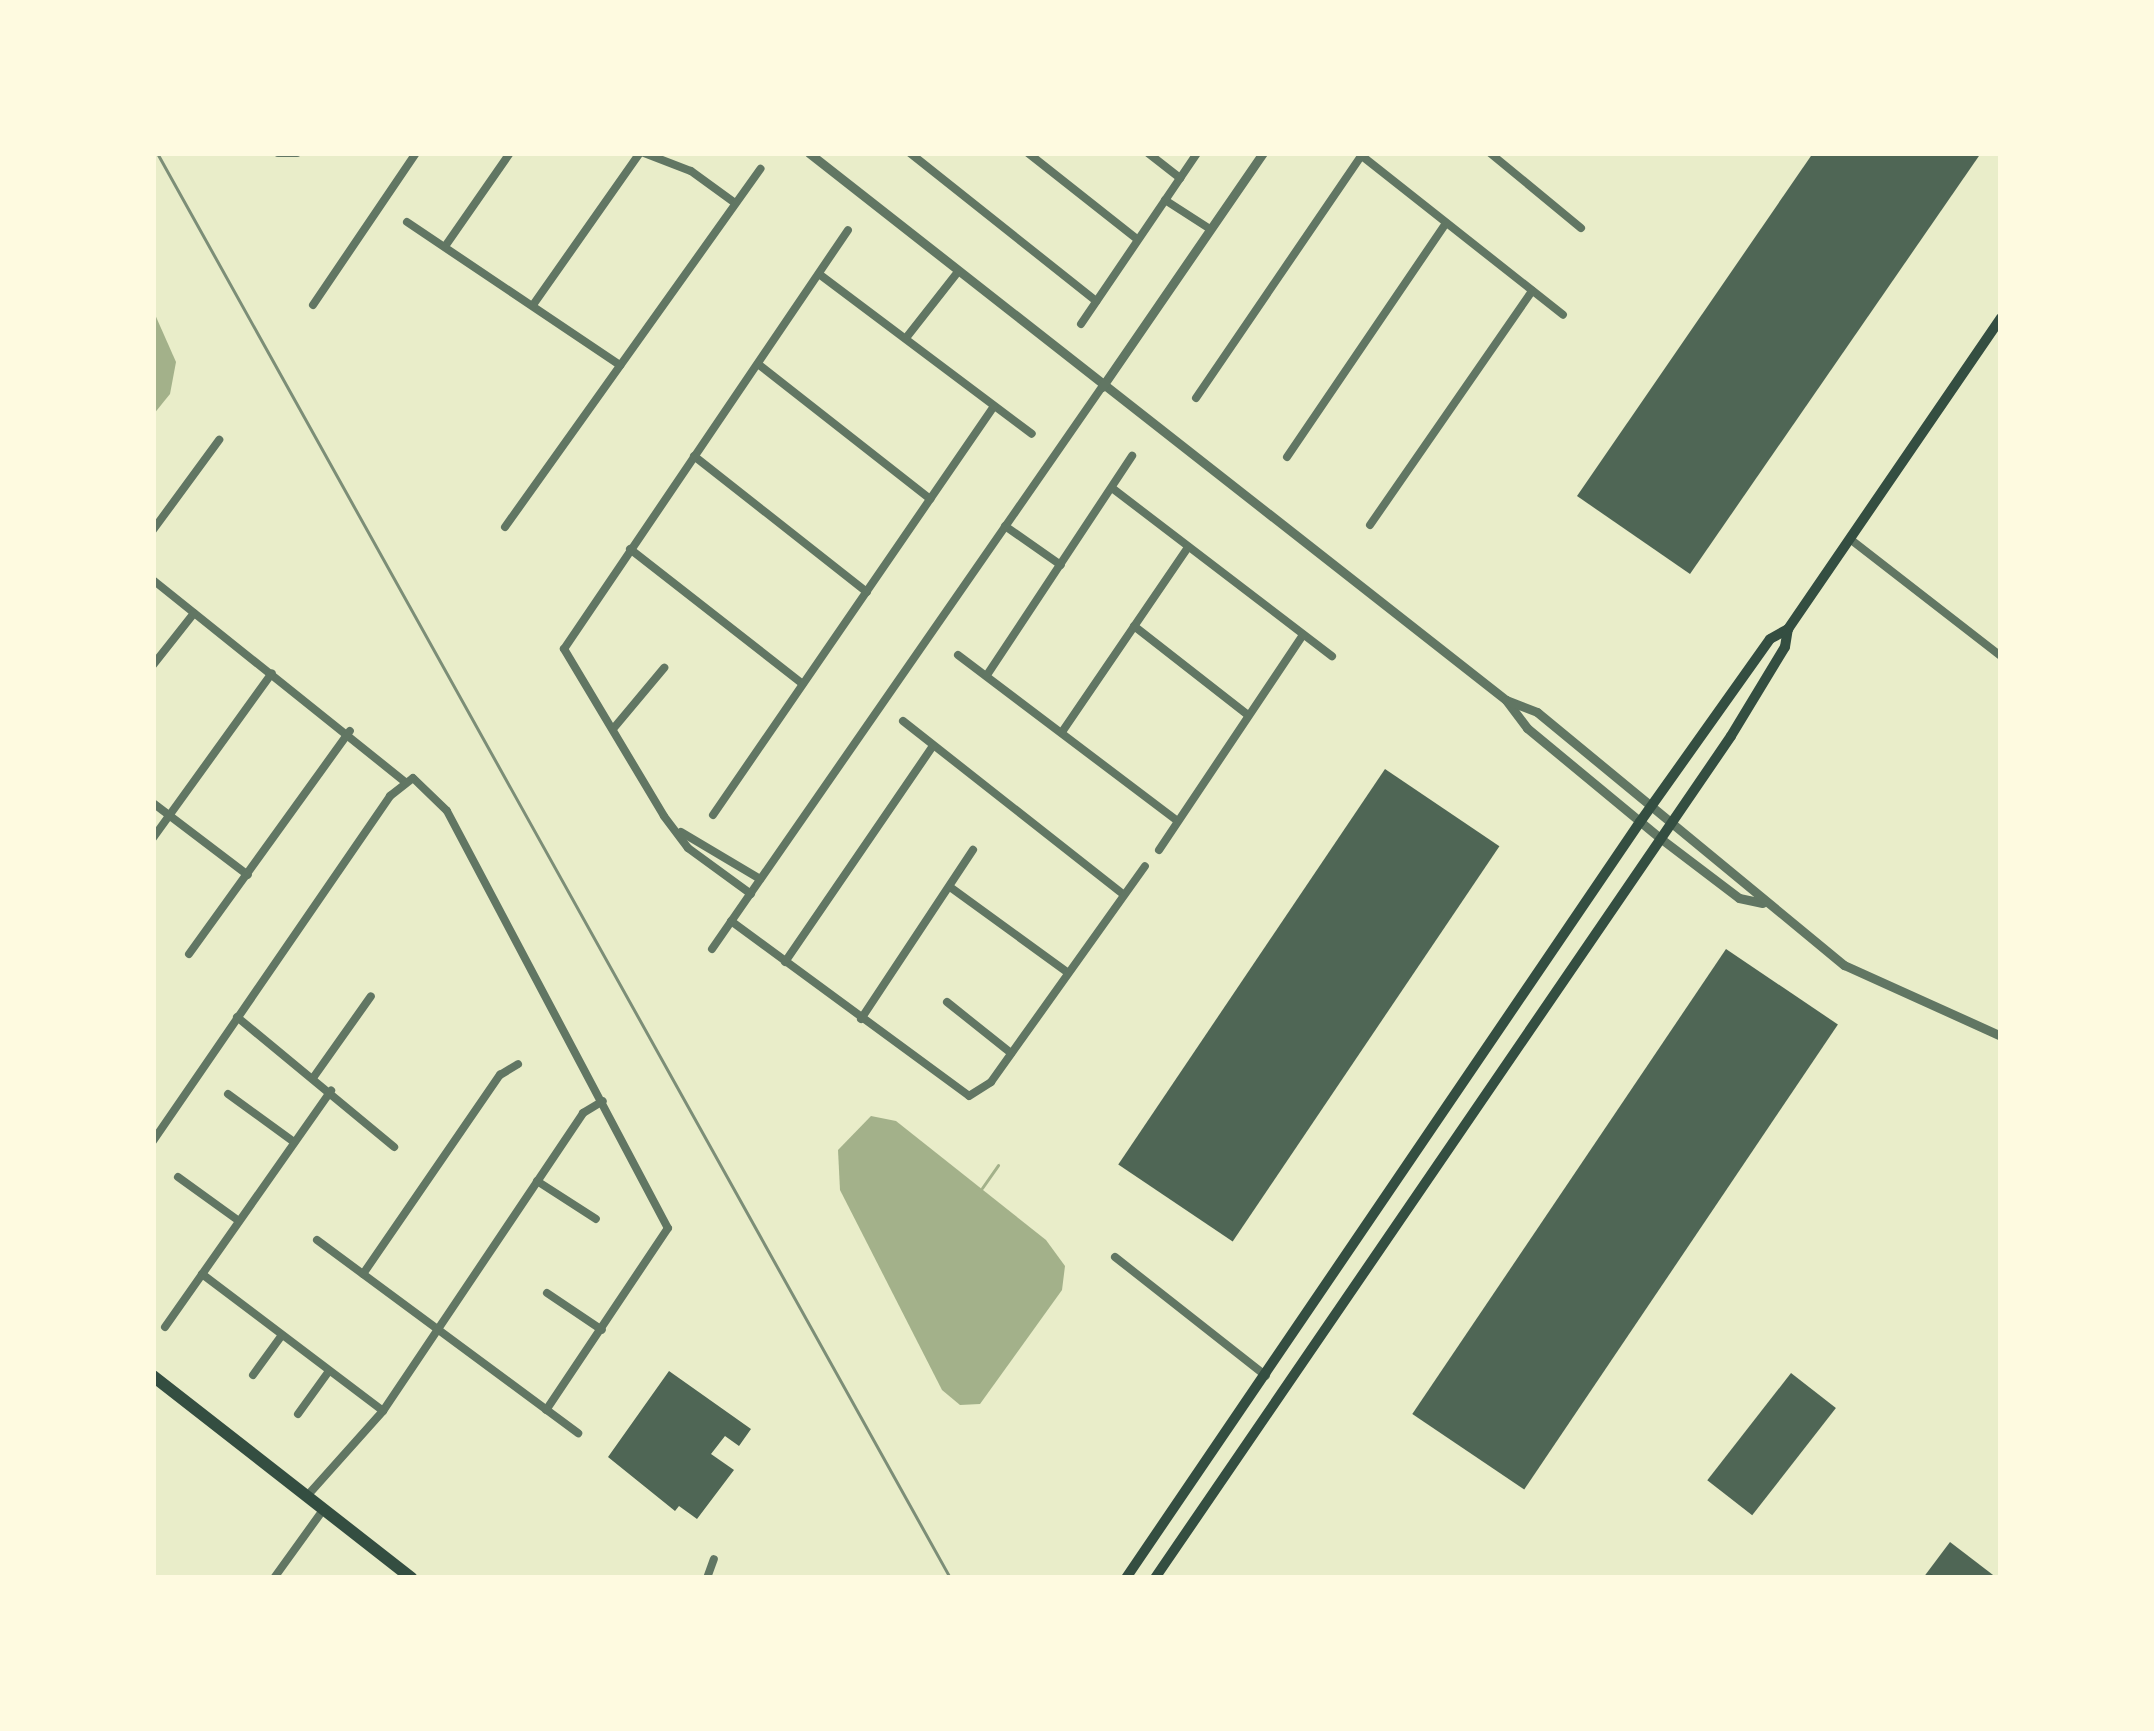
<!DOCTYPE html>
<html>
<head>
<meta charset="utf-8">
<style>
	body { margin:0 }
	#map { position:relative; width:2154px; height:1731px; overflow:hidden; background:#e9edc9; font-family:"Asap Condensed",sans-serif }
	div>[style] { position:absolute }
	.water>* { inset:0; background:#a3b18a }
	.stream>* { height:3px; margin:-1.5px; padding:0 1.5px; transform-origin:1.5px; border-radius:1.5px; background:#a3b18a }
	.building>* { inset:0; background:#4f6655; transform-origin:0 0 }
	.minor>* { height:8px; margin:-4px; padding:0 4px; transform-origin:4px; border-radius:4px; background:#617663 }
	.tertiary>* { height:9px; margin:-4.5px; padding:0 4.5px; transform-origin:4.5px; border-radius:4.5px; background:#617663 }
	.secondary>* { height:10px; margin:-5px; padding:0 5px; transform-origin:5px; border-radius:5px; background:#344e41 }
	.primary>* { height:12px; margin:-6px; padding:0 6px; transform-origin:6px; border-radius:6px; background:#344e41 }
	.rail>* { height:3px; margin:-1.5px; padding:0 1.5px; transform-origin:1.5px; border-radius:1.5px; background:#7c8e77 }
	span { translate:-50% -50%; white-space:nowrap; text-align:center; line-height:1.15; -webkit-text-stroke:12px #fefae0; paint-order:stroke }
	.frame { position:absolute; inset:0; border:156px solid #fefae0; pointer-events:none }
</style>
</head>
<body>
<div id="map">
	<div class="water">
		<div style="clip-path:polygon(153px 310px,176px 362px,170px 394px,153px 415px)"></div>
		<div style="clip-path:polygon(871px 1116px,896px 1121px,1046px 1240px,1065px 1266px,1062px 1290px,980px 1404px,960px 1405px,942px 1390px,840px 1190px,838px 1150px)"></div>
	</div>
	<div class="stream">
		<div style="left:982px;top:1188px;width:28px;rotate:-55deg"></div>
	</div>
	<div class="building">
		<div style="clip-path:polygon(1813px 153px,1981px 153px,1690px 574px,1577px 496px)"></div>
		<div style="left:1385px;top:769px;width:138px;height:477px;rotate:34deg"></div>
		<div style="left:1726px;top:949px;width:135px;height:561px;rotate:34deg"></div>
		<div style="clip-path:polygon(669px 1371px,751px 1429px,739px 1446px,725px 1436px,711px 1454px,734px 1470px,697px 1519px,679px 1506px,675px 1511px,608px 1457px)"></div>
		<div style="left:1791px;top:1373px;width:57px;height:136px;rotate:38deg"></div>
		<div style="clip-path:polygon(1950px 1542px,1997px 1578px,1923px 1578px)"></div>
	</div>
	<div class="minor">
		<div style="left:278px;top:153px;width:19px"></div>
		<div style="left:644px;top:153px;width:50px;rotate:21deg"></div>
		<div style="left:691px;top:171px;width:54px;rotate:36deg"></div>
		<div style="left:910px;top:153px;width:238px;rotate:38.5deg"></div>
		<div style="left:1028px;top:153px;width:139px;rotate:38.3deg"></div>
		<div style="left:1148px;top:153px;width:41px;rotate:38deg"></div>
		<div style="left:1490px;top:153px;width:118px;rotate:39.5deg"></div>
		<div style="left:1362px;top:156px;width:256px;rotate:38.3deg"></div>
		<div style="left:1165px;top:200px;width:54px;rotate:32.8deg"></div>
		<div style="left:407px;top:222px;width:257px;rotate:33.9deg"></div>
		<div style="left:446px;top:245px;width:112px;rotate:-55.2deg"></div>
		<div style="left:819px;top:274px;width:266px;rotate:36.9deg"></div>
		<div style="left:313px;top:305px;width:184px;rotate:-55.9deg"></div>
		<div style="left:533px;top:305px;width:186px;rotate:-54.9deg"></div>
		<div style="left:1081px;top:324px;width:207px;rotate:-55.8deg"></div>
		<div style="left:906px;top:338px;width:83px;rotate:-51.9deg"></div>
		<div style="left:758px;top:364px;width:219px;rotate:38.1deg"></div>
		<div style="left:1196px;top:398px;width:293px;rotate:-55.7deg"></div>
		<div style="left:694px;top:456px;width:220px;rotate:38.2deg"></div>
		<div style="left:1287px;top:457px;width:283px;rotate:-55.8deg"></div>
		<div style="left:1112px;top:488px;width:277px;rotate:37.4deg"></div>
		<div style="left:1370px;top:525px;width:285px;rotate:-55.3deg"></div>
		<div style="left:1005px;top:526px;width:68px;rotate:34.9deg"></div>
		<div style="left:505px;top:527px;width:440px;rotate:-54.5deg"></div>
		<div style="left:153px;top:530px;width:112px;rotate:-53.7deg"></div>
		<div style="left:1850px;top:539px;width:191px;rotate:37.8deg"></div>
		<div style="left:630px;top:549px;width:219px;rotate:38deg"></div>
		<div style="left:153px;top:580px;width:324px;rotate:38.7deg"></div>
		<div style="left:1134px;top:626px;width:145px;rotate:38deg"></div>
		<div style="left:958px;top:655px;width:273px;rotate:37.1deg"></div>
		<div style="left:153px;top:665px;width:66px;rotate:-51.7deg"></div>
		<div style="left:987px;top:675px;width:263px;rotate:-56.5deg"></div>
		<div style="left:903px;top:721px;width:280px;rotate:38.2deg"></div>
		<div style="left:613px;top:729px;width:80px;rotate:-50.1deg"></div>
		<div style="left:1062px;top:732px;width:224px;rotate:-55.7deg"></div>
		<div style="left:153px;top:803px;width:119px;rotate:37.2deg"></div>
		<div style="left:713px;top:815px;width:496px;rotate:-55.5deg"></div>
		<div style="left:681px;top:832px;width:92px;rotate:30.7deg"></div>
		<div style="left:153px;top:838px;width:203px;rotate:-54.2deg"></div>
		<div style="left:1159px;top:850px;width:259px;rotate:-56.2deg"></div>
		<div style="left:950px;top:887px;width:145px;rotate:36deg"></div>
		<div style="left:751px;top:894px;width:78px;rotate:-143.9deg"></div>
		<div style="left:688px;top:848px;width:40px;rotate:-127deg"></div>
		<div style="left:664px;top:816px;width:195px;rotate:-120.9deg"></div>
		<div style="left:564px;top:649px;width:506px;rotate:-55.87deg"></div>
		<div style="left:731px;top:921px;width:295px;rotate:36.3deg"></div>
		<div style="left:969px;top:1096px;width:26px;rotate:-32deg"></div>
		<div style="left:991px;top:1082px;width:265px;rotate:-54.5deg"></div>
		<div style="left:712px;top:949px;width:684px;rotate:-55.24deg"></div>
		<div style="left:189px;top:954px;width:275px;rotate:-54.2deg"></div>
		<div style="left:785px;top:962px;width:262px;rotate:-55.6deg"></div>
		<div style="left:947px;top:1002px;width:82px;rotate:38.6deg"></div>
		<div style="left:237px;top:1017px;width:204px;rotate:39.6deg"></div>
		<div style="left:861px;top:1019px;width:203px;rotate:-56.5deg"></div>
		<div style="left:313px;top:1078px;width:100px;rotate:-54.7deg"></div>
		<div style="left:228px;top:1094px;width:82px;rotate:36deg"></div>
		<div style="left:153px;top:1141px;width:419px;rotate:-55.5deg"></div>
		<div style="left:390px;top:796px;width:29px;rotate:-38deg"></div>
		<div style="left:413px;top:778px;width:47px;rotate:44.1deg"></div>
		<div style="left:447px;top:811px;width:472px;rotate:62.1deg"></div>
		<div style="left:668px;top:1228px;width:219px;rotate:123.8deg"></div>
		<div style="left:178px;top:1177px;width:75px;rotate:35.8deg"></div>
		<div style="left:537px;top:1181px;width:70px;rotate:32.8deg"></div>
		<div style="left:317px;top:1240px;width:325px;rotate:36.5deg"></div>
		<div style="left:1115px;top:1257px;width:192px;rotate:38.2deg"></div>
		<div style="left:202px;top:1274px;width:227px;rotate:37.1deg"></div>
		<div style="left:363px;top:1274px;width:242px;rotate:-55.5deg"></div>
		<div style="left:500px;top:1075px;width:21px;rotate:-31deg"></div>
		<div style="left:547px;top:1293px;width:66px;rotate:33.9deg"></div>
		<div style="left:165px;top:1327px;width:289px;rotate:-54.9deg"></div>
		<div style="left:253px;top:1375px;width:49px;rotate:-54.1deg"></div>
		<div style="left:298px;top:1414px;width:53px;rotate:-54.2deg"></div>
		<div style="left:307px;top:1496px;width:114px;rotate:-48.2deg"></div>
		<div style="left:383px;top:1411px;width:359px;rotate:-56.1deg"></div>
		<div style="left:583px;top:1113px;width:23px;rotate:-31deg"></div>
		<div style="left:274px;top:1578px;width:84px;rotate:-54.2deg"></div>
		<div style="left:707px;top:1578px;width:20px;rotate:-70deg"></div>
	</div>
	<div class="tertiary">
		<div style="left:809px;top:153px;width:886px;rotate:38.12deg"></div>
		<div style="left:1506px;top:700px;width:35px;rotate:53deg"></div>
		<div style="left:1527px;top:728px;width:173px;rotate:39.6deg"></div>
		<div style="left:1660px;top:838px;width:99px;rotate:37.2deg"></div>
		<div style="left:1739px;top:898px;width:24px;rotate:12deg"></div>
		<div style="left:1102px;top:387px;width:284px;rotate:-55.5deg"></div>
		<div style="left:1506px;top:700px;width:33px;rotate:21deg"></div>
		<div style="left:1537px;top:712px;width:398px;rotate:39.5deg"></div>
		<div style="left:1844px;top:965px;width:172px;rotate:24.3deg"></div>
	</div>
	<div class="secondary">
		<div style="left:1126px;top:1578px;width:914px;rotate:-55.79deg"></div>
		<div style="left:1640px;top:822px;width:224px;rotate:-54.6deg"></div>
		<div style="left:1770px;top:639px;width:21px;rotate:-29deg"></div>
		<div style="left:1788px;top:629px;width:377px;rotate:-55.6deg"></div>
		<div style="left:1155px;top:1578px;width:1020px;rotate:-55.62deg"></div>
		<div style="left:1731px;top:736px;width:104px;rotate:-58.8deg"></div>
		<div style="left:1785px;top:647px;width:18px;rotate:-81deg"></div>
	</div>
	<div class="primary">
		<div style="left:153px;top:1376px;width:328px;rotate:38deg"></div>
	</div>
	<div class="rail">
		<div style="left:157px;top:153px;width:1631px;rotate:60.9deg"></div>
	</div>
	<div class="frame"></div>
</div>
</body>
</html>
